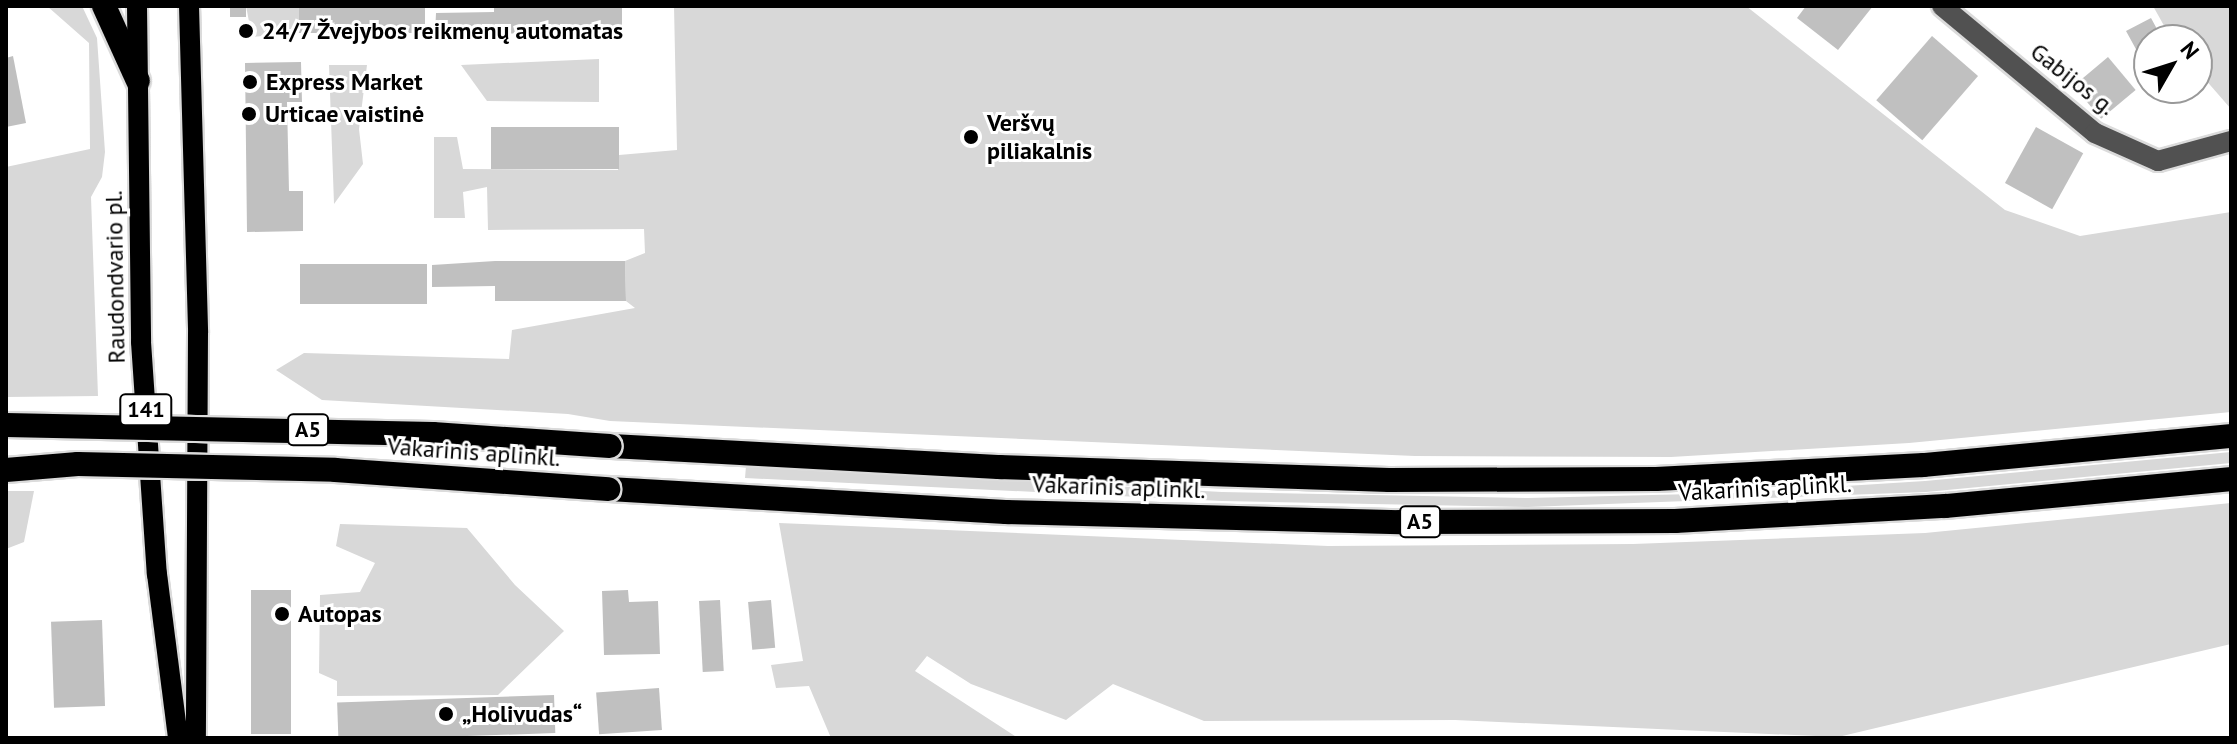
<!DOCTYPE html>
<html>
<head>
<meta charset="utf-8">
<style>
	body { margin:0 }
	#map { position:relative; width:2237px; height:744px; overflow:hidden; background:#fff; font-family:"PT Sans",sans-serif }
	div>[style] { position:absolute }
	.green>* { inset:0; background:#d8d8d8 }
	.building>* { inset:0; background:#c0c0c0; transform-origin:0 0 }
	.roads { filter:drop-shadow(2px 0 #dbdbdb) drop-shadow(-2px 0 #dbdbdb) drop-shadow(0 2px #dbdbdb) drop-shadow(0 -2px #dbdbdb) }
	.minor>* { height:20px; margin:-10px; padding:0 10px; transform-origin:10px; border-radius:10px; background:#515151 }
	.major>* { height:20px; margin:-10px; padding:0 10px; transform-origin:10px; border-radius:10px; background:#000 }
	.highway>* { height:24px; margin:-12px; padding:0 12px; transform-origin:12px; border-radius:12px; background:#000 }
	.bridges { filter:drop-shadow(2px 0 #dbdbdb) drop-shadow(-2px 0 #dbdbdb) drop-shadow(0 2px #dbdbdb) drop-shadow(0 -2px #dbdbdb) }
	.highway-bridge>* { height:24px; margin:-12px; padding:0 12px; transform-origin:12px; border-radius:12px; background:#000 }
	.dots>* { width:22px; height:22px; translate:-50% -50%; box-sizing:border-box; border:4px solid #fff; border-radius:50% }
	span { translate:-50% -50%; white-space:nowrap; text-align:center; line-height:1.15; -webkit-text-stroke:6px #fff; paint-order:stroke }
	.shield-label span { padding:2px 6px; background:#fff; border:2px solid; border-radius:6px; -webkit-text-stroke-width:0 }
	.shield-label { font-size:22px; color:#000; font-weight:700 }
	.poi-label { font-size:24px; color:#000; font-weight:700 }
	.left { translate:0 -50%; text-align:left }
	.street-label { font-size:24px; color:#000 }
	.frame { position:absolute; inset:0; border:8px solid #000; pointer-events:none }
	.north { position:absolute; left:2133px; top:24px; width:80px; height:80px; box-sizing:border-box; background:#fff; border:2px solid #999; border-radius:50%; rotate:51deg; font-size:22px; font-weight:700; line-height:32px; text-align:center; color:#000 }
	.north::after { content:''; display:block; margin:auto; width:28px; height:36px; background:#000; clip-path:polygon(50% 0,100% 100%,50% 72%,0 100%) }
</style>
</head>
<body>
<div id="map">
	<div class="green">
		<div style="clip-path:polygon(47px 6px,82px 6px,97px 38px,105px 152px,102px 177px,91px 197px,98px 396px,6px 397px,6px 167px,90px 149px,89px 43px)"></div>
		<div style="clip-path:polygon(246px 6px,299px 6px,299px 33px,252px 37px)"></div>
		<div style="clip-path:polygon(674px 6px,1746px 6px,2005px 210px,2080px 236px,2231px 212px,2231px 412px,1909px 443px,1671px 457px,1415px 456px,610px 421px,568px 414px,322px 400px,276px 370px,304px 353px,509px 359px,512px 330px,635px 308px,626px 301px,625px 261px,645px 253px,644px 229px,488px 230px,487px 187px,463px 192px,465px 218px,434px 218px,434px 137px,457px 137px,463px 169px,618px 170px,619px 155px,677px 150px)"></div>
		<div style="clip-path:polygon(2153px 6px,2231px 6px,2231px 109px,2197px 70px,2197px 40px,2172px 40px)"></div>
		<div style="clip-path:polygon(599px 59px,599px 102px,487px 101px,461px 65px)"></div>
		<div style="clip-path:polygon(329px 65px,367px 65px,359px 129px,363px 164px,334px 204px)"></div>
		<div style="clip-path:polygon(2231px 452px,2231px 463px,1926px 492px,1528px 507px,1222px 501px,745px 478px,746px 466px,1222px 492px,1528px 498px,1735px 493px,1925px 481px)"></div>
		<div style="clip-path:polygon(6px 491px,34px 491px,24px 542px,6px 549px)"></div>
		<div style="clip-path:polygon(2231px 503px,2231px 644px,1838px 737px,1455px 720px,1204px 721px,1113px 684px,1066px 720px,971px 684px,927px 656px,915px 671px,1018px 738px,831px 738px,809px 686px,776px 688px,771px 665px,803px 661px,779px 523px,1328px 546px,1633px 544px,1925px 533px)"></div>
		<div style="clip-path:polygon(340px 524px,467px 528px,515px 585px,564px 631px,498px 695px,337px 696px,337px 681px,319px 673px,320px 595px,360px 592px,375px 563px,336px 546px)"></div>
	</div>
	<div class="building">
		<div style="left:230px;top:6px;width:16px;height:11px"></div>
		<div style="left:299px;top:6px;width:126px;height:27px"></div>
		<div style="clip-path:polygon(494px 6px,622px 6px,622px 33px,435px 34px,436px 13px,494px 12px)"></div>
		<div style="clip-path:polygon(1806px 6px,1873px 6px,1838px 50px,1797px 18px)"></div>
		<div style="clip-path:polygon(2151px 18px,2163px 40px,2149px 40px,2149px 73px,2126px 31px)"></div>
		<div style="left:240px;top:24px;width:12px;height:13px"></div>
		<div style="left:1932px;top:36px;width:61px;height:85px;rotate:41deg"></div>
		<div style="clip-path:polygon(13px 56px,26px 123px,6px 127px,6px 58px)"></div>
		<div style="left:2108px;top:57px;width:43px;height:45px;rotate:50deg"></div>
		<div style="clip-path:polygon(301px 62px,302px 102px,287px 102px,289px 191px,303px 191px,303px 231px,247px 232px,245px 63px)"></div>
		<div style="left:491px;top:127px;width:128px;height:42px"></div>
		<div style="left:2036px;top:127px;width:54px;height:64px;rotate:29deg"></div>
		<div style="clip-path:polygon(495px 261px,625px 261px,626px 301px,495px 301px,495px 286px,432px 287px,432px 265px)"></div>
		<div style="left:300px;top:264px;width:127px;height:40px"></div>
		<div style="left:251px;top:590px;width:40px;height:144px"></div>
		<div style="clip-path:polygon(628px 590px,629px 602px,658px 601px,660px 654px,604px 655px,602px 591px)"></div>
		<div style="left:720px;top:600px;width:71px;height:21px;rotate:87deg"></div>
		<div style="left:771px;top:600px;width:48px;height:23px;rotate:85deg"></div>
		<div style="left:102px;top:620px;width:86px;height:51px;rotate:88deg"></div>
		<div style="left:659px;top:688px;width:42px;height:63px;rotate:86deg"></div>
		<div style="left:554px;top:695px;width:38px;height:217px;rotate:88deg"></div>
	</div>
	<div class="roads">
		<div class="minor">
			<div style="left:1942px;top:6px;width:199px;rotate:39.7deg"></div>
			<div style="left:2095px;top:133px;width:69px;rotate:24deg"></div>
			<div style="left:2158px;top:161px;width:76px;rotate:-15.3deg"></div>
		</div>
		<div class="major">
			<div style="left:137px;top:6px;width:336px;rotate:89.3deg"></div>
			<div style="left:141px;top:342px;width:233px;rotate:86.1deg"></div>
			<div style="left:157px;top:574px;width:165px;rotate:82.7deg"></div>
			<div style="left:189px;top:6px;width:327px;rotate:88.4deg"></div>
			<div style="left:198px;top:333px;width:405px;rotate:90.3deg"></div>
		</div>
		<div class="highway">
			<div style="left:104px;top:6px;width:82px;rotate:65.6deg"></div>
			<div style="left:610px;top:446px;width:390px;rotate:3.1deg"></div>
			<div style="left:999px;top:467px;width:390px;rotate:1.9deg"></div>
			<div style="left:1389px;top:480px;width:267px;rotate:-0.2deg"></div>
			<div style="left:1656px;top:479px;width:268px;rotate:-3deg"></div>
			<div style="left:1924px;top:465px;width:308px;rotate:-5.4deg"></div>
			<div style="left:608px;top:489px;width:399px;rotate:3.3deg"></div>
			<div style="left:1006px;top:512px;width:394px;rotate:1.5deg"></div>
			<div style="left:1400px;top:522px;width:275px;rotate:-0.2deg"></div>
			<div style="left:1675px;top:521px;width:271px;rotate:-3.2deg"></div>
			<div style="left:1946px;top:506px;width:286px;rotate:-5.4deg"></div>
		</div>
	</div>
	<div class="bridges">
		<div class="highway-bridge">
			<div style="left:6px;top:425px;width:427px;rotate:1.2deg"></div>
			<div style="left:433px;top:434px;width:177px;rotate:3.9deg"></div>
			<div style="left:6px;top:470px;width:72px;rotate:-4.8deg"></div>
			<div style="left:78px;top:464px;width:257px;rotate:1.3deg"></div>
			<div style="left:335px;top:470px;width:274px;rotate:4deg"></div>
		</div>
	</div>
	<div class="dots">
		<div style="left:246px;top:31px;background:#000"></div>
		<div style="left:250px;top:82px;background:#000"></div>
		<div style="left:249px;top:114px;background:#000"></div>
		<div style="left:971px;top:137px;background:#000"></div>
		<div style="left:282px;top:614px;background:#000"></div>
		<div style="left:446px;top:714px;background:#000"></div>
	</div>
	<div class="shield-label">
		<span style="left:146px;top:410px">141</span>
		<span style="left:308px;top:430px">A5</span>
		<span style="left:1420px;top:522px">A5</span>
	</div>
	<div class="poi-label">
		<span class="left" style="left:262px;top:31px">24/7 Žvejybos reikmenų automatas</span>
		<span class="left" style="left:266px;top:82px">Express Market</span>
		<span class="left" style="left:265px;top:114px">Urticae vaistinė</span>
		<span class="left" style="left:987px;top:137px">Veršvų<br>piliakalnis</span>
		<span class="left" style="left:298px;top:614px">Autopas</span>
		<span class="left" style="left:462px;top:714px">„Holivudas“</span>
	</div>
	<div class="street-label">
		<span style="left:2073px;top:79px;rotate:38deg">Gabijos g.</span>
		<span style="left:115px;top:277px;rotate:-91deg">Raudondvario pl.</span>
		<span style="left:474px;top:452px;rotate:4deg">Vakarinis aplinkl.</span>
		<span style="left:1119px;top:487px;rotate:2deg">Vakarinis aplinkl.</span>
		<span style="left:1765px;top:488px;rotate:-3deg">Vakarinis aplinkl.</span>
	</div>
	<div class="frame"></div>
	<div class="north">N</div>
</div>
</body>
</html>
